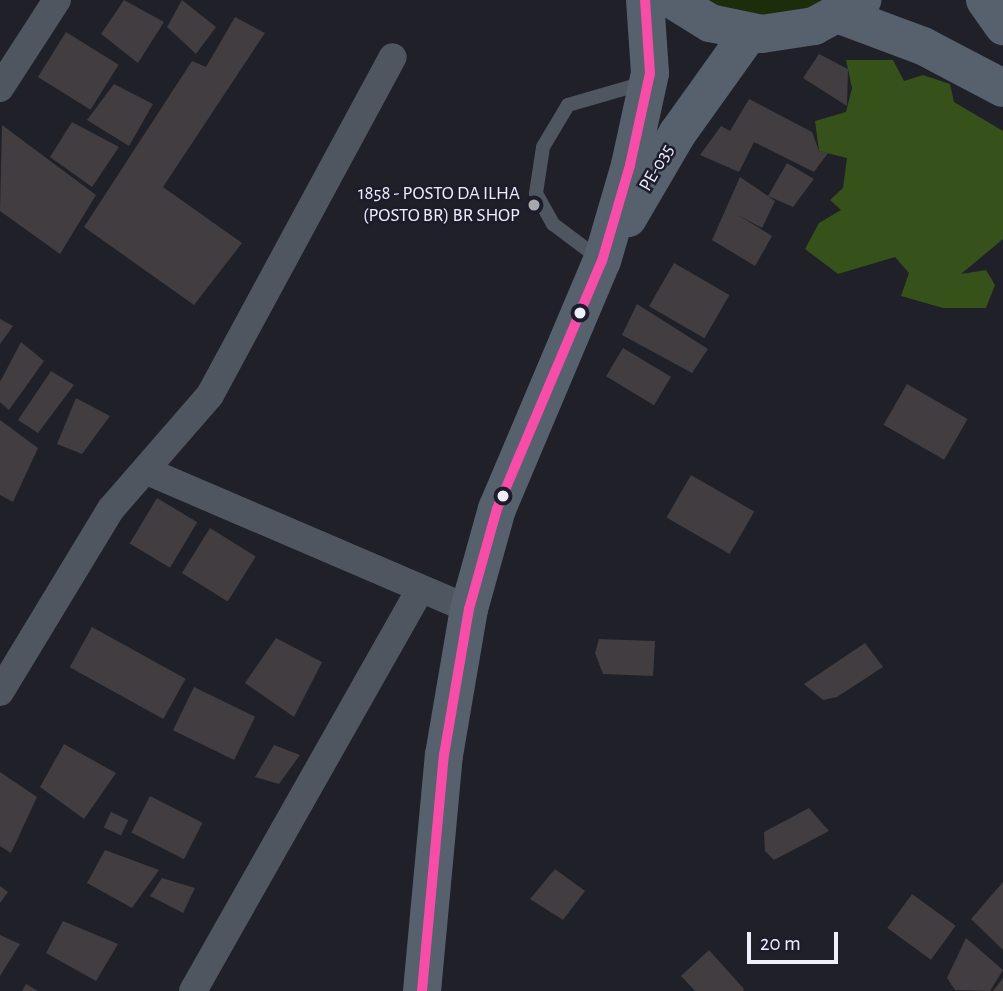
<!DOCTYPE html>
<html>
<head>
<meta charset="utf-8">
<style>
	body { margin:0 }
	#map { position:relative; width:1003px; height:991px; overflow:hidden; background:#202028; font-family:"Alegreya Sans",sans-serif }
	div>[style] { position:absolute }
	.green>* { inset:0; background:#1c2d0b }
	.forest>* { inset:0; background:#36511a }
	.building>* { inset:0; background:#413d40; transform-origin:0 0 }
	.service>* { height:14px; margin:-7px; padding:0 7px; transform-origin:7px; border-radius:7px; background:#4f565f }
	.minor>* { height:28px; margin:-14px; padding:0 14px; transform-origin:14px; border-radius:14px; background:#4f565f }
	.primary>* { height:38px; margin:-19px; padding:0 19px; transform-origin:19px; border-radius:19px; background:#57606d }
	.bus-1>* { height:10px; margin:-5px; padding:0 5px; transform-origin:5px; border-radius:5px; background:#f54da8 }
	.dots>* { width:19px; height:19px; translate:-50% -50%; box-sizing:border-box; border:4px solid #1d1c2c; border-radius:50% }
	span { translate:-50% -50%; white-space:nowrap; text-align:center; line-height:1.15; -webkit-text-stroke:5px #1d1c2c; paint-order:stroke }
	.street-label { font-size:19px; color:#efeffa }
	.poi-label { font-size:19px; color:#efeffa }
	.right { translate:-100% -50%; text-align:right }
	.scale { position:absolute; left:747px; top:932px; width:91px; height:32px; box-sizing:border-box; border:4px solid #efeffa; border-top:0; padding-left:9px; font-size:21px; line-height:24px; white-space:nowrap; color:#efeffa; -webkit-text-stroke:5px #1d1c2c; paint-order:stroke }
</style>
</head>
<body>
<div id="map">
	<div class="green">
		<div style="clip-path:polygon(703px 0,830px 0,788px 15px,746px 15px)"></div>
	</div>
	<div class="forest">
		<div style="clip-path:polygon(846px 60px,893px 60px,904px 81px,923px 75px,950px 84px,954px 102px,1003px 131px,1003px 239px,961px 274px,986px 270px,995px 285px,986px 308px,943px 308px,901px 296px,909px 273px,895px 257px,838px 274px,805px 249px,819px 223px,841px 210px,830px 200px,843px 188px,847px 158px,819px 151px,815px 121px,846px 112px,852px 88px)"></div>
	</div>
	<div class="building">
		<div style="clip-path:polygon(124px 0,164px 22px,138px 63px,101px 34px)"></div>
		<div style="clip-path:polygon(182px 0,216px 27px,196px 54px,167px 27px)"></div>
		<div style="clip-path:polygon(235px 17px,265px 33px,163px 187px,242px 243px,194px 305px,84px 227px,192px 61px,206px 67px)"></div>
		<div style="left:66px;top:32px;width:62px;height:53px;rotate:32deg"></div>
		<div style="clip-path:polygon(819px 54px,848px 69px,847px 106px,803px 78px)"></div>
		<div style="clip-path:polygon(114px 84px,153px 104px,129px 146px,87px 120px)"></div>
		<div style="clip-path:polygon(749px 99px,812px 132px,819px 151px,828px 153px,814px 172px,754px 142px,739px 172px,700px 155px,721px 126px,730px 131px)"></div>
		<div style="clip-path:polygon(72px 122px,119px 147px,92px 187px,50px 157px)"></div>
		<div style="clip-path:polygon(2px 125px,96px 195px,60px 254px,0 211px)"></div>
		<div style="clip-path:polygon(787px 163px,814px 179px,793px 207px,768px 196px,775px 201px,762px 228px,738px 215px,772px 236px,755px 266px,712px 240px,740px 177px,768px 196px)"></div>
		<div style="left:674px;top:263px;width:64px;height:50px;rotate:30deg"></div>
		<div style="clip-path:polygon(637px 304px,708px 349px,692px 373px,622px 335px)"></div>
		<div style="clip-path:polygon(0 319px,13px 326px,0 344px)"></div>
		<div style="clip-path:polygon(21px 342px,44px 361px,9px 410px,0 402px,0 382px)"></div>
		<div style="left:623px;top:348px;width:56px;height:33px;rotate:31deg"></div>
		<div style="clip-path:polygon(51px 371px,74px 385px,38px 433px,18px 420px)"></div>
		<div style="left:907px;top:384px;width:70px;height:47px;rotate:30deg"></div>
		<div style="clip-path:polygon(76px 398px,110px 416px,82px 454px,57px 444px)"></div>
		<div style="clip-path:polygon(0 420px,38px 448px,13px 502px,0 495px)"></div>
		<div style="left:691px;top:475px;width:73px;height:49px;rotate:30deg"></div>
		<div style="left:157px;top:498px;width:47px;height:53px;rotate:31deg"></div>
		<div style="left:210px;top:528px;width:54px;height:53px;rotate:32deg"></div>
		<div style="left:92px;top:627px;width:107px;height:46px;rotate:29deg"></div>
		<div style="clip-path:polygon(276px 638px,322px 662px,294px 717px,245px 683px)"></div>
		<div style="clip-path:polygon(599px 639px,655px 641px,653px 676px,603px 674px,595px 653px)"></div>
		<div style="clip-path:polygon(865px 643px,883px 667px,837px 697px,823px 700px,804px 684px)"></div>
		<div style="left:194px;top:687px;width:68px;height:48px;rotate:26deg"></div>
		<div style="clip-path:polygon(64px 744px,116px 773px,84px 819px,40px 787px)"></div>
		<div style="clip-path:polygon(274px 745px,300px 755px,279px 784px,255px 777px)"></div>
		<div style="clip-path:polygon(0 772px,37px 797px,11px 853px,0 846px)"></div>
		<div style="left:150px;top:796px;width:59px;height:41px;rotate:27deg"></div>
		<div style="clip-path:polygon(809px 808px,829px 831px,774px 860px,765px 851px,764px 832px)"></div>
		<div style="left:111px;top:812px;width:19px;height:17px;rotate:25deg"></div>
		<div style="clip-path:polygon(105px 850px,159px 870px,132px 908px,87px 883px)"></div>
		<div style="clip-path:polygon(555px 869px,585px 891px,563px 920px,530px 899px)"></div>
		<div style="clip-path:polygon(162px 878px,195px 888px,183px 913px,150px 896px)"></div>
		<div style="clip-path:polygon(1003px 882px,1003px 950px,971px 919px)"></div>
		<div style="clip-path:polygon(0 886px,8px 892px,0 903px)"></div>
		<div style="left:912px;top:894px;width:54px;height:42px;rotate:36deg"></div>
		<div style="clip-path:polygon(63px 921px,118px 944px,96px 981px,46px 953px)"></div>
		<div style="clip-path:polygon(0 935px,20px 944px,0 976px)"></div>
		<div style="clip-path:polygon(966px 938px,1003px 970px,990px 991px,955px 990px,947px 978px)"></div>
		<div style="clip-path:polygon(709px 950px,744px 989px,743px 991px,695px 991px,681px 976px)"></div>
		<div style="clip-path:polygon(1003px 978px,1003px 991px,993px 991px)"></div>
		<div style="clip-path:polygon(26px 984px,38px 991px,22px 991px)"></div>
	</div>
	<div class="service">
		<div style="left:601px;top:260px;width:60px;rotate:-143.1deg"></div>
		<div style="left:553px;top:224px;width:35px;rotate:-119deg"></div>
		<div style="left:536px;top:193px;width:47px;rotate:-81.3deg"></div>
		<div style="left:543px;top:147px;width:49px;rotate:-59.2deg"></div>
		<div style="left:568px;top:105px;width:79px;rotate:-16.1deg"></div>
	</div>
	<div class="minor">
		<div style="left:0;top:88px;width:105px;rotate:-57.1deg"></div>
		<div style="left:147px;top:471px;width:350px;rotate:23.2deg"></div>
		<div style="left:0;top:692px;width:214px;rotate:-58.8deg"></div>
		<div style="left:111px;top:509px;width:151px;rotate:-49deg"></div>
		<div style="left:210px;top:395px;width:384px;rotate:-61.6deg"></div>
		<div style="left:193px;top:991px;width:461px;rotate:-60.5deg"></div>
	</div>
	<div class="primary">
		<div style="left:673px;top:0;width:44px;rotate:31.9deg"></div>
		<div style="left:710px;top:23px;width:53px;rotate:11.9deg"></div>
		<div style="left:762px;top:34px;width:53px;rotate:-8.7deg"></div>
		<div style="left:814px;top:26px;width:55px;rotate:-28.4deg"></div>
		<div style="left:985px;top:0;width:32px;rotate:55deg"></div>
		<div style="left:837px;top:14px;width:92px;rotate:20.4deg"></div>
		<div style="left:923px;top:46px;width:90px;rotate:27.7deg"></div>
		<div style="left:628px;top:218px;width:97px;rotate:-59.7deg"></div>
		<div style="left:677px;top:134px;width:125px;rotate:-54.4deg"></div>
		<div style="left:422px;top:991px;width:237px;rotate:-84.7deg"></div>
		<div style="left:444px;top:755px;width:148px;rotate:-80.3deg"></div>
		<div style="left:469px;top:609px;width:104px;rotate:-74.4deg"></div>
		<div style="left:497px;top:509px;width:269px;rotate:-67.1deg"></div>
		<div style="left:602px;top:261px;width:100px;rotate:-73.7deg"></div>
		<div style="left:630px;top:165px;width:94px;rotate:-77.7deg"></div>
		<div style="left:650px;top:73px;width:73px;rotate:-93.9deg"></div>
	</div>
	<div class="bus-1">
		<div style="left:422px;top:991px;width:237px;rotate:-84.7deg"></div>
		<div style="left:444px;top:755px;width:148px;rotate:-80.3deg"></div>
		<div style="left:469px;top:609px;width:104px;rotate:-74.4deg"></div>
		<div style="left:497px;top:509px;width:269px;rotate:-67.1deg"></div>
		<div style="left:602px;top:261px;width:100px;rotate:-73.7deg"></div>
		<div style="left:630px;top:165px;width:94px;rotate:-77.7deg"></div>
		<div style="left:650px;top:73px;width:73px;rotate:-93.9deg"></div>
	</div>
	<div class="dots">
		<div style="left:534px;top:205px;background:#a7a7b0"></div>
		<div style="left:580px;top:313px;background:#efeffa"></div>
		<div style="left:503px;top:496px;background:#efeffa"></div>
	</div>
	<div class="street-label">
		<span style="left:657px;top:168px;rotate:-60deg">PE-035</span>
	</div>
	<div class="poi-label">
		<span class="right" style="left:520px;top:205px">1858 - POSTO DA ILHA<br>(POSTO BR) BR SHOP</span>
	</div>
	<div class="scale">20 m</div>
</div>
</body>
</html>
